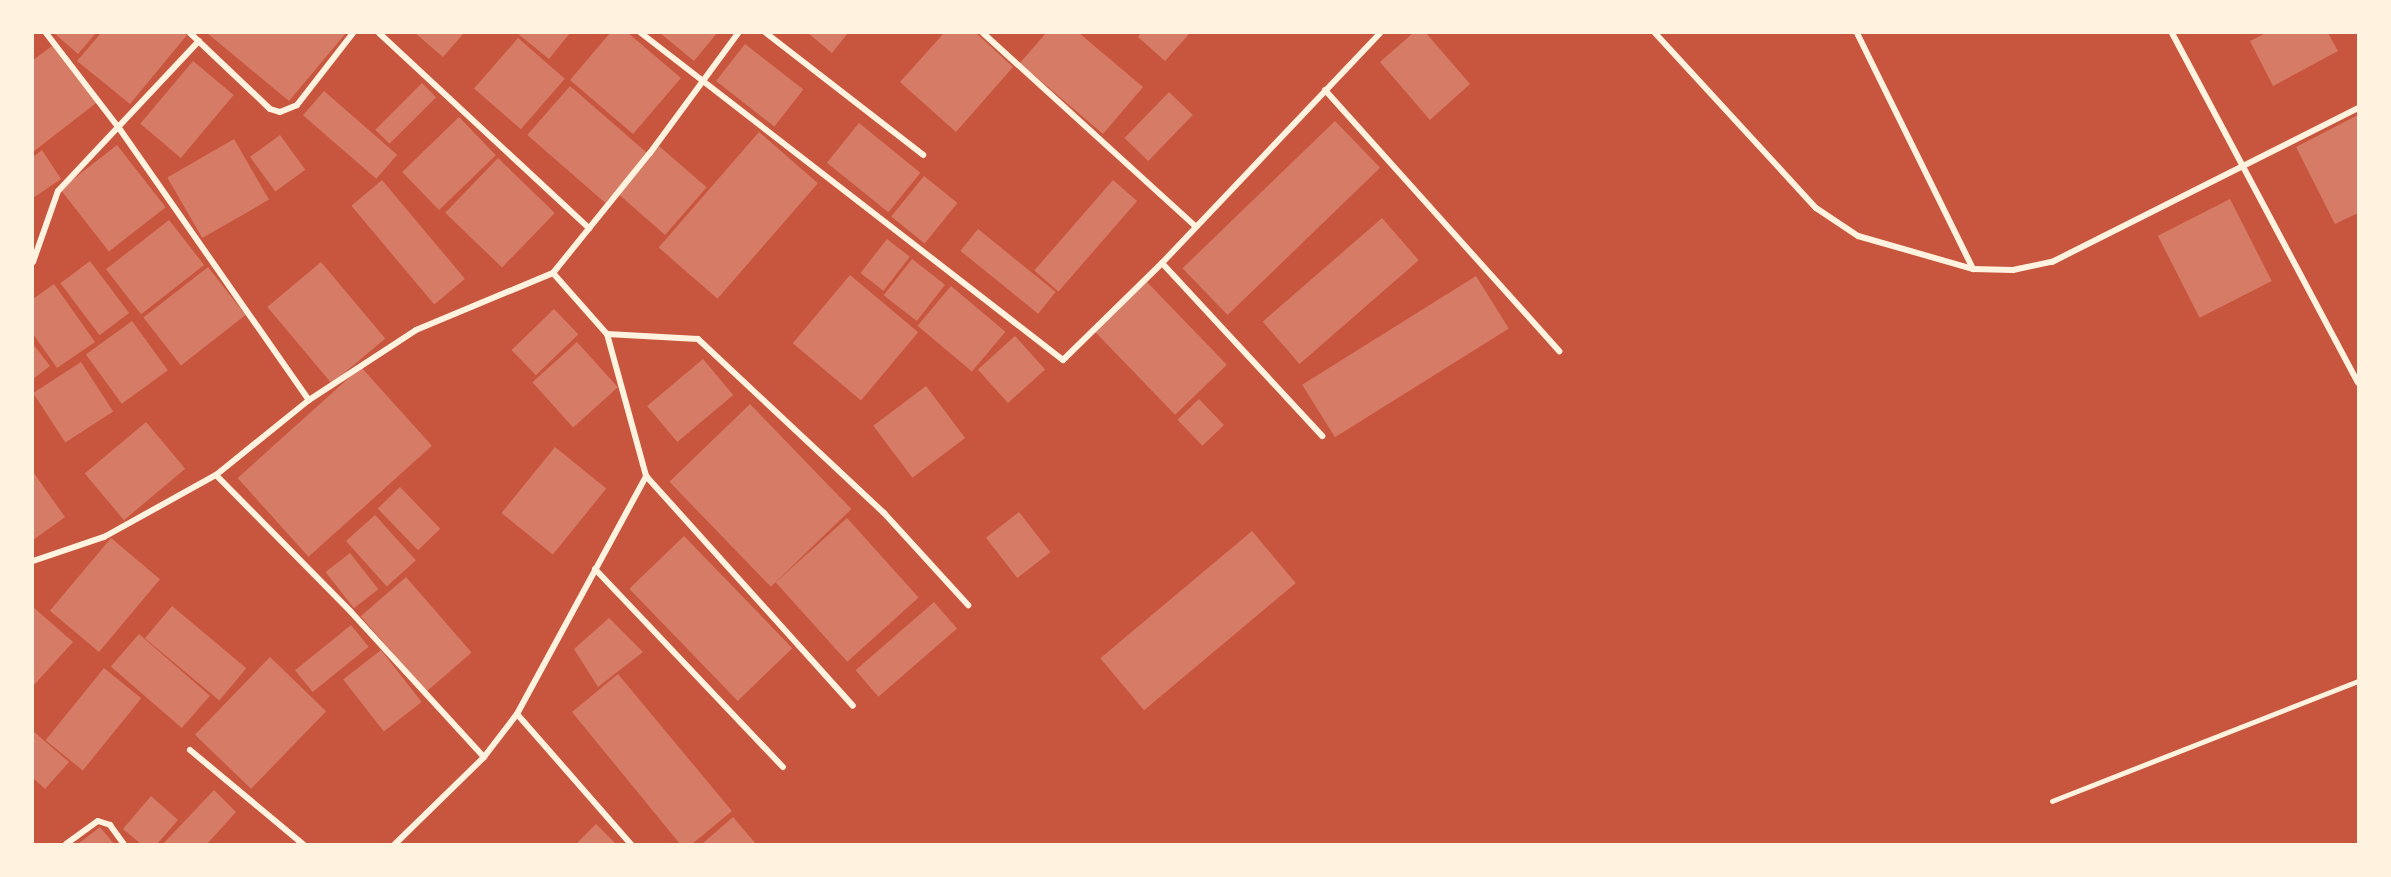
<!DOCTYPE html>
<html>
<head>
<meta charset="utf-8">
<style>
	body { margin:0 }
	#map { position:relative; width:2391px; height:877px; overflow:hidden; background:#c8553d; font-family:Montserrat,sans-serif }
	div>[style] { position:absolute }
	.building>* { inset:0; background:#d67c66; transform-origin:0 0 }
	.service>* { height:4.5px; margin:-2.25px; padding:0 2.25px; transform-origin:2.25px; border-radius:2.25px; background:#fff3e0 }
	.minor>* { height:6px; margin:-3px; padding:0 3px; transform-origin:3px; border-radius:3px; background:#fff3e0 }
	span { translate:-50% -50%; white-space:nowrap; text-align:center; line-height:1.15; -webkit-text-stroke:6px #fff3e0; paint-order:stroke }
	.frame { position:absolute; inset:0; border:34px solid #fff3e0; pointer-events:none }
</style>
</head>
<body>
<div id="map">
	<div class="building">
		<div style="clip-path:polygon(54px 33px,96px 33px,78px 54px)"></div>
		<div style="clip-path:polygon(101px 33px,184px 33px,187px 35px,130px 104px,77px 61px)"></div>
		<div style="clip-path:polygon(207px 33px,346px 33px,289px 101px)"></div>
		<div style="clip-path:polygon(415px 33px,464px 33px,443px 57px)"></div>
		<div style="clip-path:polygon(517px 33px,570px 33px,549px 59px)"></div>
		<div style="clip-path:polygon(610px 33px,628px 33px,681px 78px,633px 134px,570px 80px)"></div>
		<div style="clip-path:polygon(660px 33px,717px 33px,694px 61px)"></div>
		<div style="clip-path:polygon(808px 33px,848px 33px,832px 53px)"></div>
		<div style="clip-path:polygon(944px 33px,976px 33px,1013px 67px,956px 132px,900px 82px)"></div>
		<div style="clip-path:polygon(1046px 33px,1079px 33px,1143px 87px,1103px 134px,1020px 63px)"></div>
		<div style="clip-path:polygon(1141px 33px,1190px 33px,1165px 61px,1138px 37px)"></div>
		<div style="clip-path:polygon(1413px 33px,1426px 33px,1470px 84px,1430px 120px,1380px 62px)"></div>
		<div style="clip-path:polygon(2266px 33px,2328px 33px,2338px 51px,2273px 86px,2250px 41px)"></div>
		<div style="left:518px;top:38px;width:62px;height:67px;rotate:41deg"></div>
		<div style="left:745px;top:44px;width:74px;height:47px;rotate:38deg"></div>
		<div style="clip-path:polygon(52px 46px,96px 103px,33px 152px,33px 60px)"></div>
		<div style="left:193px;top:61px;width:53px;height:82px;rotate:40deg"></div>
		<div style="left:422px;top:83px;width:20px;height:66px;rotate:45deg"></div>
		<div style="left:570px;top:86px;width:103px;height:65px;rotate:41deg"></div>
		<div style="left:324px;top:91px;width:97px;height:32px;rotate:41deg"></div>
		<div style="left:1169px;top:92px;width:33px;height:64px;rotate:44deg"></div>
		<div style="clip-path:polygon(2358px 115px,2358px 213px,2335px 224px,2296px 147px)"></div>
		<div style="left:459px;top:117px;width:53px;height:79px;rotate:46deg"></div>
		<div style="left:1335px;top:121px;width:65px;height:212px;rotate:46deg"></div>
		<div style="left:859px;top:123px;width:79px;height:51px;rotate:39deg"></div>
		<div style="left:759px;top:132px;width:78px;height:153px;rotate:41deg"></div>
		<div style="left:280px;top:135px;width:43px;height:37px;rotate:54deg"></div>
		<div style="left:234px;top:139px;width:70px;height:77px;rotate:60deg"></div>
		<div style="left:117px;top:145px;width:79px;height:72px;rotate:52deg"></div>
		<div style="left:659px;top:146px;width:63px;height:63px;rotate:41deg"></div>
		<div style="clip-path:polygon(42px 150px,61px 179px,33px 198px,33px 157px)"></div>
		<div style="left:498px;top:158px;width:79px;height:76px;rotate:44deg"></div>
		<div style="left:924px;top:176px;width:43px;height:52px;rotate:39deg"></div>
		<div style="left:382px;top:180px;width:129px;height:40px;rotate:50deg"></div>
		<div style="left:1113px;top:180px;width:32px;height:120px;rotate:41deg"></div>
		<div style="left:2230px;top:199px;width:92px;height:81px;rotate:63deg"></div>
		<div style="left:1382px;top:218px;width:56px;height:158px;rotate:49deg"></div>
		<div style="left:169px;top:220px;width:57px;height:80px;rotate:52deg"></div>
		<div style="left:978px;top:229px;width:100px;height:28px;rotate:39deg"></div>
		<div style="left:887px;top:239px;width:29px;height:43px;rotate:38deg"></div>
		<div style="left:912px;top:259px;width:42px;height:46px;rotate:38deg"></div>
		<div style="left:90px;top:261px;width:65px;height:37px;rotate:53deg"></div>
		<div style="left:321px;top:262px;width:100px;height:70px;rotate:50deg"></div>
		<div style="left:208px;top:267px;width:61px;height:82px;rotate:52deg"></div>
		<div style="left:850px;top:275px;width:89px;height:89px;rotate:40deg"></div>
		<div style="left:1476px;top:276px;width:62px;height:205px;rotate:58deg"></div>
		<div style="left:1147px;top:282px;width:115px;height:72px;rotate:46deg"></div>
		<div style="clip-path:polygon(54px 284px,95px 342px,57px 368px,33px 334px,33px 299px)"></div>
		<div style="left:951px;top:286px;width:71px;height:52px;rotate:40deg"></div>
		<div style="left:554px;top:309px;width:35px;height:59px;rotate:46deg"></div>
		<div style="left:132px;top:321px;width:61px;height:57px;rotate:54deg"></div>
		<div style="left:1015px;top:336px;width:45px;height:50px;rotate:48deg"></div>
		<div style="left:577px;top:342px;width:61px;height:60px;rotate:48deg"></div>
		<div style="clip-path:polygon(33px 344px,50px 366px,33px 379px)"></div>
		<div style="left:703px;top:359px;width:47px;height:73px;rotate:50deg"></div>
		<div style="left:81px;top:362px;width:59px;height:57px;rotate:57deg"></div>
		<div style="left:361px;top:367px;width:106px;height:166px;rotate:48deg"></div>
		<div style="left:926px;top:386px;width:65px;height:66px;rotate:53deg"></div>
		<div style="left:1199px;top:399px;width:36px;height:30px;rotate:46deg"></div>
		<div style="left:750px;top:404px;width:146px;height:112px;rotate:46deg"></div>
		<div style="left:146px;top:422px;width:61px;height:80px;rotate:50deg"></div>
		<div style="left:555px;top:447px;width:66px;height:85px;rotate:39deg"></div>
		<div style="clip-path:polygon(33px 472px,65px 517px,33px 540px)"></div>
		<div style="left:400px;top:487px;width:58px;height:31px;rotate:46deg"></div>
		<div style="left:1019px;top:512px;width:51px;height:42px;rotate:52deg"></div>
		<div style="left:375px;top:515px;width:61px;height:39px;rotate:48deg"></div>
		<div style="left:847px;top:518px;width:107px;height:96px;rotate:48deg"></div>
		<div style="left:1252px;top:531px;width:68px;height:198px;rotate:50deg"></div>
		<div style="left:684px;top:536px;width:156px;height:76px;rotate:46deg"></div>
		<div style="left:111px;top:538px;width:64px;height:95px;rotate:40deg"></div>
		<div style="left:350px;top:553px;width:46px;height:31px;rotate:52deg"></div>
		<div style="left:406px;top:577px;width:100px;height:60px;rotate:49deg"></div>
		<div style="left:934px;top:602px;width:35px;height:104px;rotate:49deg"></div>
		<div style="left:172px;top:606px;width:97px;height:42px;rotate:40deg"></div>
		<div style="clip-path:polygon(33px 607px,73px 642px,33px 686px)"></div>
		<div style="clip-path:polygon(609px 618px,643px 652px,598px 687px,574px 649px)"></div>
		<div style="left:351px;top:625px;width:28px;height:72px;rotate:51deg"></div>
		<div style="left:139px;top:634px;width:94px;height:43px;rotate:41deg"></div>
		<div style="left:381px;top:650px;width:66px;height:48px;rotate:52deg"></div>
		<div style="left:270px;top:657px;width:78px;height:108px;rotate:44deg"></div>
		<div style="left:104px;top:668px;width:48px;height:93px;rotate:39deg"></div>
		<div style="clip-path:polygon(618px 674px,732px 811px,692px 844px,680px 844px,572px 712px)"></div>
		<div style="clip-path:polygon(33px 731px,69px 762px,45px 789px,33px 778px)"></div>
		<div style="clip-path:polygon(214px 790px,236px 812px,207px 844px,163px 844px)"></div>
		<div style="clip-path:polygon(151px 796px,178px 820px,157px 844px,141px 844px,123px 829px)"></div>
		<div style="clip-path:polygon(733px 817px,756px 844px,702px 844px)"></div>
		<div style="clip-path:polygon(596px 824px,616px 844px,576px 844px)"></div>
		<div style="clip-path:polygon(100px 827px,114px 844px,78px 844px)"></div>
	</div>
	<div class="service">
		<div style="left:2052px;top:801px;width:329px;rotate:-21.4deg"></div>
	</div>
	<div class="minor">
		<div style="left:46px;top:33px;width:120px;rotate:52.5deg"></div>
		<div style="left:119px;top:128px;width:332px;rotate:55.1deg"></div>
		<div style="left:190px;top:33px;width:110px;rotate:43.5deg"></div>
		<div style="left:270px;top:109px;width:10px;rotate:17deg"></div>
		<div style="left:280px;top:112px;width:18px;rotate:-22deg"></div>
		<div style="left:297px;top:105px;width:91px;rotate:-52.1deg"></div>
		<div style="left:379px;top:33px;width:287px;rotate:42.9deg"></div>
		<div style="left:641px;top:33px;width:534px;rotate:37.77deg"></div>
		<div style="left:1063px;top:360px;width:139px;rotate:-44.4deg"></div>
		<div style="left:1162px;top:263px;width:317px;rotate:-46.5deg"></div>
		<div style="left:766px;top:33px;width:199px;rotate:37.8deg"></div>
		<div style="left:983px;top:33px;width:287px;rotate:42.3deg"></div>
		<div style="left:1655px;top:33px;width:238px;rotate:47.4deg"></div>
		<div style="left:1816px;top:208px;width:50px;rotate:33.7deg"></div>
		<div style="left:1858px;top:236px;width:120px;rotate:16deg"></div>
		<div style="left:1973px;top:269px;width:40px;rotate:1.4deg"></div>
		<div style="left:2013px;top:270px;width:40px;rotate:-12deg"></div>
		<div style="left:2052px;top:262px;width:343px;rotate:-26.7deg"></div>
		<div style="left:1857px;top:33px;width:263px;rotate:63.8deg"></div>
		<div style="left:2172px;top:33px;width:396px;rotate:62deg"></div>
		<div style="left:1325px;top:90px;width:351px;rotate:48.1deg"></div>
		<div style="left:33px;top:262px;width:75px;rotate:-70.6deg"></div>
		<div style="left:58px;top:191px;width:206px;rotate:-46.8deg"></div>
		<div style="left:1162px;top:263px;width:236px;rotate:47.2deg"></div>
		<div style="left:553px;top:273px;width:81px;rotate:48.5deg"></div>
		<div style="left:607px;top:334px;width:147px;rotate:74.6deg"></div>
		<div style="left:646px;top:476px;width:309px;rotate:48deg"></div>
		<div style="left:607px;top:334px;width:91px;rotate:3.1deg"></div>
		<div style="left:698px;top:339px;width:255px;rotate:43.1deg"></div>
		<div style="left:884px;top:513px;width:125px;rotate:47.6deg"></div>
		<div style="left:216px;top:475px;width:192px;rotate:45.4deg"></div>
		<div style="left:351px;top:612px;width:197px;rotate:47.5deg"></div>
		<div style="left:33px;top:561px;width:75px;rotate:-18.7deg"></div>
		<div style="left:104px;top:537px;width:128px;rotate:-29deg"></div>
		<div style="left:216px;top:475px;width:119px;rotate:-38.9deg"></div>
		<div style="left:309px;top:400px;width:128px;rotate:-33.2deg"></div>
		<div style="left:416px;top:330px;width:148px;rotate:-22.6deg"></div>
		<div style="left:553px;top:273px;width:154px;rotate:-51.1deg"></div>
		<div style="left:650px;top:153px;width:149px;rotate:-53.7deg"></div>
		<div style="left:595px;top:569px;width:273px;rotate:46.5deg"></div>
		<div style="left:517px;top:714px;width:173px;rotate:48.8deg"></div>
		<div style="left:190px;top:750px;width:147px;rotate:39.8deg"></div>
		<div style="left:66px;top:844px;width:39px;rotate:-36deg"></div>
		<div style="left:98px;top:821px;width:13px;rotate:18deg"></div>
		<div style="left:110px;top:825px;width:24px;rotate:54deg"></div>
		<div style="left:395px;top:844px;width:124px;rotate:-44.3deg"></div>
		<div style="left:484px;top:757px;width:54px;rotate:-52.5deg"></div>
		<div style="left:517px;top:714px;width:271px;rotate:-61.5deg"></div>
	</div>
	<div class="frame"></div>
</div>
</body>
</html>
